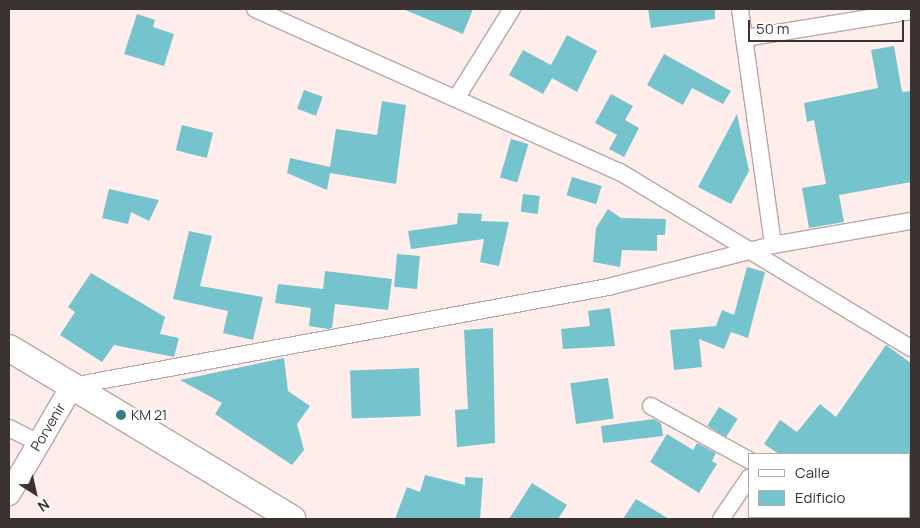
<!DOCTYPE html>
<html>
<head>
<meta charset="utf-8">
<style>
	body { margin:0 }
	#map { position:relative; width:920px; height:528px; overflow:hidden; background:#feedeb; font-family:Manrope,sans-serif }
	div>[style] { position:absolute }
	.building>* { inset:0; background:#75c3cc; transform-origin:0 0 }
	.roads { filter:drop-shadow(1px 0 #bba7a5) drop-shadow(-1px 0 #bba7a5) drop-shadow(0 1px #bba7a5) drop-shadow(0 -1px #bba7a5) }
	.street>* { height:16px; margin:-8px; padding:0 8px; transform-origin:8px; border-radius:8px; background:#fff }
	.secondary>* { height:22px; margin:-11px; padding:0 11px; transform-origin:11px; border-radius:11px; background:#fff }
	.primary>* { height:26px; margin:-13px; padding:0 13px; transform-origin:13px; border-radius:13px; background:#fff }
	.dots>* { width:14px; height:14px; translate:-50% -50%; box-sizing:border-box; border:2px solid #fff; border-radius:50% }
	span { translate:-50% -50%; white-space:nowrap; text-align:center; line-height:1.15; -webkit-text-stroke:4.5px #fff; paint-order:stroke }
	.poi-label { font-size:14px; color:#3b3332 }
	.left { translate:0 -50%; text-align:left }
	.street-label { font-size:14px; color:#3b3332 }
	.frame { position:absolute; inset:0; border:10px solid #3b3332; pointer-events:none }
	.legend { position:absolute; left:748px; top:453px; width:162px; height:65px; box-sizing:border-box; background:#fff; border:1px solid #b1adad; margin:0; padding:6px 9px; list-style:none; font-size:15px; color:#3b3332 }
	.legend li { display:flex; align-items:center; gap:10px; height:25px }
	.legend b { width:25px; border:1px solid #b1adad }
	.north { position:absolute; left:10px; top:468px; width:50px; height:50px; -webkit-text-stroke:4px #fff; paint-order:stroke; rotate:145deg; font-size:14px; font-weight:700; line-height:20px; text-align:center; color:#3b3332 }
	.north::after { content:''; display:block; margin:auto; width:18px; height:22px; background:#3b3332; clip-path:polygon(50% 0,100% 100%,50% 72%,0 100%) }
	.scale { position:absolute; left:748px; top:20px; width:156px; height:22px; box-sizing:border-box; border:2px solid #3b3332; border-top:0; padding-left:6px; font-size:15px; line-height:18px; white-space:nowrap; color:#3b3332; -webkit-text-stroke:4px #fff; paint-order:stroke }
</style>
</head>
<body>
<div id="map">
	<div class="building">
		<div style="clip-path:polygon(403px 9px,473px 9px,463px 34px)"></div>
		<div style="clip-path:polygon(648px 9px,715px 9px,715px 19px,651px 28px)"></div>
		<div style="clip-path:polygon(137px 14px,155px 20px,153px 27px,174px 34px,164px 66px,124px 54px)"></div>
		<div style="clip-path:polygon(567px 35px,597px 51px,577px 92px,552px 78px,543px 94px,509px 75px,523px 50px,551px 65px)"></div>
		<div style="clip-path:polygon(894px 46px,902px 92px,911px 91px,911px 182px,839px 195px,844px 222px,809px 228px,802px 188px,826px 184px,814px 120px,807px 122px,804px 103px,878px 88px,871px 50px)"></div>
		<div style="clip-path:polygon(664px 54px,731px 91px,723px 104px,692px 88px,683px 105px,647px 85px)"></div>
		<div style="left:304px;top:90px;width:20px;height:20px;rotate:20deg"></div>
		<div style="clip-path:polygon(611px 94px,633px 106px,625px 120px,639px 128px,624px 157px,609px 149px,617px 135px,595px 123px)"></div>
		<div style="clip-path:polygon(382px 101px,406px 105px,396px 184px,330px 173px,327px 190px,287px 173px,290px 158px,330px 167px,336px 129px,377px 135px)"></div>
		<div style="clip-path:polygon(737px 114px,749px 171px,731px 204px,698px 187px)"></div>
		<div style="left:182px;top:125px;width:32px;height:26px;rotate:14deg"></div>
		<div style="left:511px;top:139px;width:18px;height:40px;rotate:16deg"></div>
		<div style="left:572px;top:177px;width:31px;height:19px;rotate:17deg"></div>
		<div style="clip-path:polygon(109px 189px,159px 200px,149px 221px,131px 212px,128px 224px,102px 218px)"></div>
		<div style="left:523px;top:194px;width:17px;height:18px;rotate:7deg"></div>
		<div style="clip-path:polygon(608px 209px,621px 218px,666px 219px,665px 235px,657px 235px,657px 251px,622px 250px,620px 267px,593px 262px,596px 228px)"></div>
		<div style="clip-path:polygon(458px 213px,482px 214px,481px 221px,509px 222px,499px 266px,480px 262px,484px 239px,411px 249px,408px 231px,457px 224px)"></div>
		<div style="clip-path:polygon(189px 231px,212px 236px,200px 286px,263px 297px,253px 340px,223px 333px,228px 311px,173px 299px)"></div>
		<div style="left:397px;top:254px;width:23px;height:33px;rotate:5deg"></div>
		<div style="clip-path:polygon(747px 267px,765px 272px,748px 338px,731px 332px,724px 349px,699px 339px,702px 367px,674px 370px,670px 330px,716px 326px,722px 310px,734px 315px)"></div>
		<div style="clip-path:polygon(325px 271px,392px 279px,388px 310px,335px 304px,332px 328px,328px 329px,309px 326px,311px 308px,275px 303px,278px 284px,323px 289px)"></div>
		<div style="clip-path:polygon(91px 273px,165px 317px,160px 334px,179px 338px,174px 357px,114px 345px,102px 362px,60px 335px,75px 312px,68px 307px)"></div>
		<div style="clip-path:polygon(610px 308px,615px 346px,563px 349px,561px 329px,590px 326px,588px 311px)"></div>
		<div style="clip-path:polygon(493px 328px,495px 443px,457px 447px,455px 410px,468px 409px,464px 330px)"></div>
		<div style="clip-path:polygon(886px 345px,911px 363px,911px 454px,779px 454px,764px 444px,780px 420px,797px 432px,820px 404px,836px 417px)"></div>
		<div style="clip-path:polygon(284px 358px,288px 391px,310px 406px,297px 424px,304px 450px,292px 465px,215px 414px,222px 403px,180px 380px)"></div>
		<div style="left:419px;top:368px;width:48px;height:69px;rotate:88deg"></div>
		<div style="left:608px;top:378px;width:41px;height:38px;rotate:82deg"></div>
		<div style="left:719px;top:407px;width:22px;height:22px;rotate:32deg"></div>
		<div style="clip-path:polygon(654px 419px,661px 423px,663px 436px,603px 443px,601px 426px)"></div>
		<div style="clip-path:polygon(667px 434px,693px 450px,697px 443px,716px 453px,712px 461px,717px 464px,699px 493px,650px 462px)"></div>
		<div style="clip-path:polygon(425px 475px,465px 485px,465px 477px,483px 478px,480px 519px,395px 519px,407px 487px,420px 492px)"></div>
		<div style="clip-path:polygon(532px 483px,567px 505px,558px 519px,509px 519px)"></div>
		<div style="clip-path:polygon(636px 499px,669px 519px,623px 519px)"></div>
	</div>
	<div class="roads">
		<div class="street">
			<div style="left:255px;top:9px;width:400px;rotate:24.1deg"></div>
			<div style="left:620px;top:172px;width:340px;rotate:31.2deg"></div>
			<div style="left:740px;top:9px;width:238px;rotate:82deg"></div>
			<div style="left:745px;top:38px;width:168px;rotate:-9.2deg"></div>
			<div style="left:457px;top:97px;width:104px;rotate:-58deg"></div>
			<div style="left:72px;top:386px;width:545px;rotate:-10.46deg"></div>
			<div style="left:608px;top:287px;width:170px;rotate:-14.3deg"></div>
			<div style="left:773px;top:245px;width:140px;rotate:-9.9deg"></div>
			<div style="left:651px;top:406px;width:112px;rotate:28.9deg"></div>
			<div style="left:9px;top:428px;width:33px;rotate:27deg"></div>
			<div style="left:846px;top:517px;width:4px;rotate:27deg"></div>
			<div style="left:721px;top:519px;width:50px;rotate:-55.7deg"></div>
		</div>
		<div class="secondary">
			<div style="left:9px;top:494px;width:125px;rotate:-59.7deg"></div>
		</div>
		<div class="primary">
			<div style="left:9px;top:348px;width:331px;rotate:31.1deg"></div>
		</div>
	</div>
	<div class="dots">
		<div style="left:121px;top:415px;background:#367e86"></div>
	</div>
	<div class="poi-label">
		<span class="left" style="left:131px;top:415px">KM 21</span>
	</div>
	<div class="street-label">
		<span style="left:48px;top:427px;rotate:-59deg">Porvenir</span>
	</div>
	<div class="frame"></div>
	<ul class="legend">
	<li><b style="height:6px;background:#fff"></b>Calle</li>
	<li><b style="height:14px;background:#75c3cc"></b>Edificio</li>
	</ul>
	<div class="north">N</div>
	<div class="scale">50 m</div>
</div>
</body>
</html>
